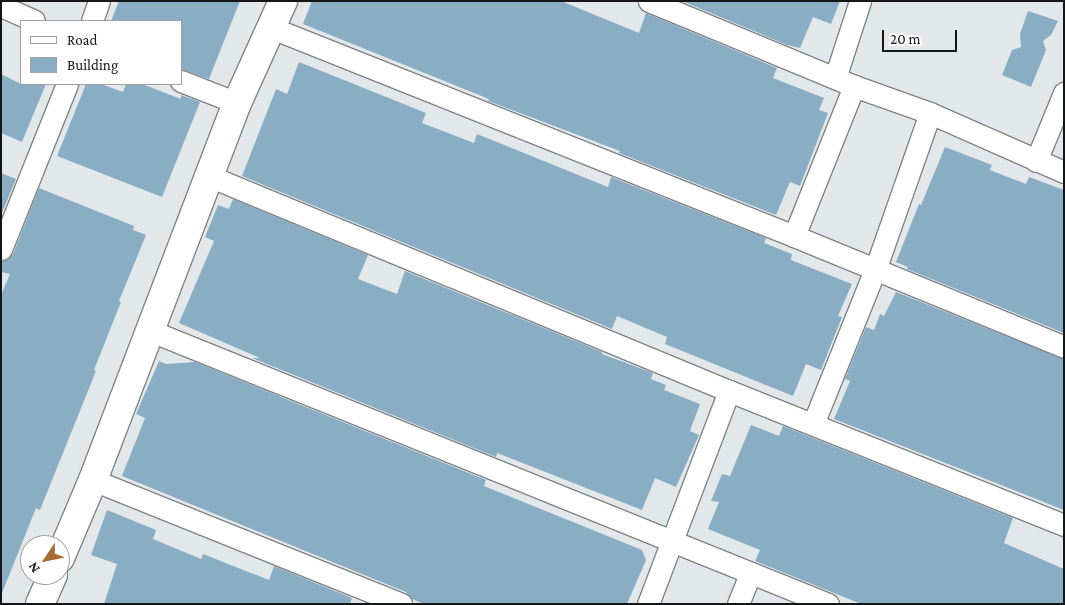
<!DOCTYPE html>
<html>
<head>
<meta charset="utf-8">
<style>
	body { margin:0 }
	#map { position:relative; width:1065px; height:605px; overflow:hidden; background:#e2e7ea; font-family:"Crimson Pro",serif }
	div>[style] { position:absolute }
	.building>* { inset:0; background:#89aec4 }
	.roads { filter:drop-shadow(1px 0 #7f8487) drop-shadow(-1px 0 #7f8487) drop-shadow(0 1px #7f8487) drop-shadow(0 -1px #7f8487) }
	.street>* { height:21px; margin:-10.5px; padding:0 10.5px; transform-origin:10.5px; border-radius:10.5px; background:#fff }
	.secondary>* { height:28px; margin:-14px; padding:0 14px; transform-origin:14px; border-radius:14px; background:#fff }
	span { translate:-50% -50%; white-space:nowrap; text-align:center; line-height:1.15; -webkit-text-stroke:4px #fff; paint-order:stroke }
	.frame { position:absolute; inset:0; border:2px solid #141516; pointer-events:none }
	.legend { position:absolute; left:20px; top:20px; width:162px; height:65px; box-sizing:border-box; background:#fff; border:1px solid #a1a1a2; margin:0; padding:6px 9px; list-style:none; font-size:15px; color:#141516 }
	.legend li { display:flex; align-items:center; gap:10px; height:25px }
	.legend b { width:25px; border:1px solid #a1a1a2 }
	.north { position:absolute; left:20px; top:535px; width:50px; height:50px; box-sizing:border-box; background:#fff; border:1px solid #a1a1a2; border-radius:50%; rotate:236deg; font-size:14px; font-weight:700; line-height:20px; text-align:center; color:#141516 }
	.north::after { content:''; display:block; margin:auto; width:18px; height:22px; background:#ab6c32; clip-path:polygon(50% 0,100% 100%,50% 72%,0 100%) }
	.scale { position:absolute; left:882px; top:30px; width:75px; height:22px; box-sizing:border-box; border:2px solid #141516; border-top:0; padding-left:6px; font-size:15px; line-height:18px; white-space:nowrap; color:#141516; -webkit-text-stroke:4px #fff; paint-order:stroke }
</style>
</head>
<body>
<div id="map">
	<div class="building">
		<div style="clip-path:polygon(119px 1px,240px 1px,209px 79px,181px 69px,181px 21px,111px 21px)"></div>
		<div style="clip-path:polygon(312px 1px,561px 1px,639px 33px,646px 13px,777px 68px,773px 78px,824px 98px,819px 110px,828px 113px,800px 186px,790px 182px,776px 215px,619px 153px,620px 151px,488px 101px,489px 99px,303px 24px)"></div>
		<div style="clip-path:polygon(682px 1px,840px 1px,831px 24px,813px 17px,800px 48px,787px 45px)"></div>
		<div style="clip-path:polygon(1028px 11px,1058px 21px,1051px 35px,1043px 41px,1046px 50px,1031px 87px,1002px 75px,1012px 50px,1021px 47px,1020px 34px)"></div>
		<div style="clip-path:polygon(299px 62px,426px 113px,422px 123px,474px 143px,477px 134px,608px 187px,611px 177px,766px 238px,764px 243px,792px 254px,791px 260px,852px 284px,838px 316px,842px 317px,821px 370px,806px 364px,793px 396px,665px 344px,667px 337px,617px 316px,612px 329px,242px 176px,276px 89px,287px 94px)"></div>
		<div style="clip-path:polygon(1px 74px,21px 84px,46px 84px,22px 142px,1px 133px)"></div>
		<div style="clip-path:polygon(86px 84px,101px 84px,123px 92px,126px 84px,142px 84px,181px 99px,181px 95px,200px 102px,162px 197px,57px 156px)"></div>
		<div style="clip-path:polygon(945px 147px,992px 165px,990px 170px,1026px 184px,1029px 177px,1064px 190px,1064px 333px,907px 269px,908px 267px,896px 262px,919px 204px,921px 205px)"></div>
		<div style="clip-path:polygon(1px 173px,16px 179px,1px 215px)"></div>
		<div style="clip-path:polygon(39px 188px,134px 226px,133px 230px,146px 235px,119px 301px,121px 302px,94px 370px,96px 371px,40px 510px,36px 508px,2px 593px,1px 295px,10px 274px,1px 272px,1px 261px,8px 259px,13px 254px)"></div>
		<div style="clip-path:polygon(233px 199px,368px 255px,358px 279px,397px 294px,405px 271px,602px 352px,602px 354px,653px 373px,651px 379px,666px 385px,664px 390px,700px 404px,690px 431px,699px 435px,676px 487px,655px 478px,642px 510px,497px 453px,496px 457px,252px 358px,260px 358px,179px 323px,214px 241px,205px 237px,218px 205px,229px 209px)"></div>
		<div style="clip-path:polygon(896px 292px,1064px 359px,1064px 510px,834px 419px,850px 381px,845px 379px,866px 327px,874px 330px,880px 314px,884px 316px)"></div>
		<div style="clip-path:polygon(159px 361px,166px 364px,195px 362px,486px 480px,484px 486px,642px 550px,646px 560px,627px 604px,424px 604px,412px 599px,406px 592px,122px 476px,145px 418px,136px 414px)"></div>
		<div style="clip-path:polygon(751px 425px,779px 436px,783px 426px,1013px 518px,1004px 543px,1064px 569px,1064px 604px,861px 604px,755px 561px,760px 550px,708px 529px,719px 502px,711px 501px,722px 474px,730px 476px)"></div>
		<div style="clip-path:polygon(107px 510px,156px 530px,153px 539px,201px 559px,203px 554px,269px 580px,274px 566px,352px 598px,350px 604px,104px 604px,117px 564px,91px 555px)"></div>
	</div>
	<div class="roads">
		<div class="street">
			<div style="left:649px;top:1px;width:222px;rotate:22.5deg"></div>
			<div style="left:854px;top:86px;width:81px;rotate:19.6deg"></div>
			<div style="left:930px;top:113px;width:146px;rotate:23.8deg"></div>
			<div style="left:1px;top:6px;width:36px;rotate:24deg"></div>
			<div style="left:92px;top:21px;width:21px;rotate:-71deg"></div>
			<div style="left:272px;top:28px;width:562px;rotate:21.73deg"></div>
			<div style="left:794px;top:236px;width:292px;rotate:22.3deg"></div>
			<div style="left:835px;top:78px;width:81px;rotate:-72deg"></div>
			<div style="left:181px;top:81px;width:60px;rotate:21.4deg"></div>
			<div style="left:1036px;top:161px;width:74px;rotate:-67.6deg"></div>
			<div style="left:209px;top:176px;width:563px;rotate:22.46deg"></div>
			<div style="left:729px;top:391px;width:361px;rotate:21.8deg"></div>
			<div style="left:794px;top:236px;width:162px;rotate:-68.2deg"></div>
			<div style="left:1px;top:249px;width:178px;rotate:-68.2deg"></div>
			<div style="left:151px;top:331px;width:730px;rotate:21.96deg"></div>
			<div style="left:813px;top:424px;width:166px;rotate:-68.1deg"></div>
			<div style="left:875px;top:270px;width:166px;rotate:-70.7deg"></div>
			<div style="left:93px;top:480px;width:332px;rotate:21.9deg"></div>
			<div style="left:648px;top:604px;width:228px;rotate:-69.2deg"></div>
			<div style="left:738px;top:604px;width:32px;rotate:-68deg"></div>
		</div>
		<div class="secondary">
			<div style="left:60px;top:558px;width:85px;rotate:-67.1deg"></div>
			<div style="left:93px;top:480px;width:404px;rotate:-69.1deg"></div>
			<div style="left:237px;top:103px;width:112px;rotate:-65.7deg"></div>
			<div style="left:40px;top:604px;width:32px;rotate:-66deg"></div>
		</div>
	</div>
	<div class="frame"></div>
	<ul class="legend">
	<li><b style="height:6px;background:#fff"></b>Road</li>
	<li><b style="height:14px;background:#89aec4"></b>Building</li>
	</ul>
	<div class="north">N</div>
	<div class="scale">20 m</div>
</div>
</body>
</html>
